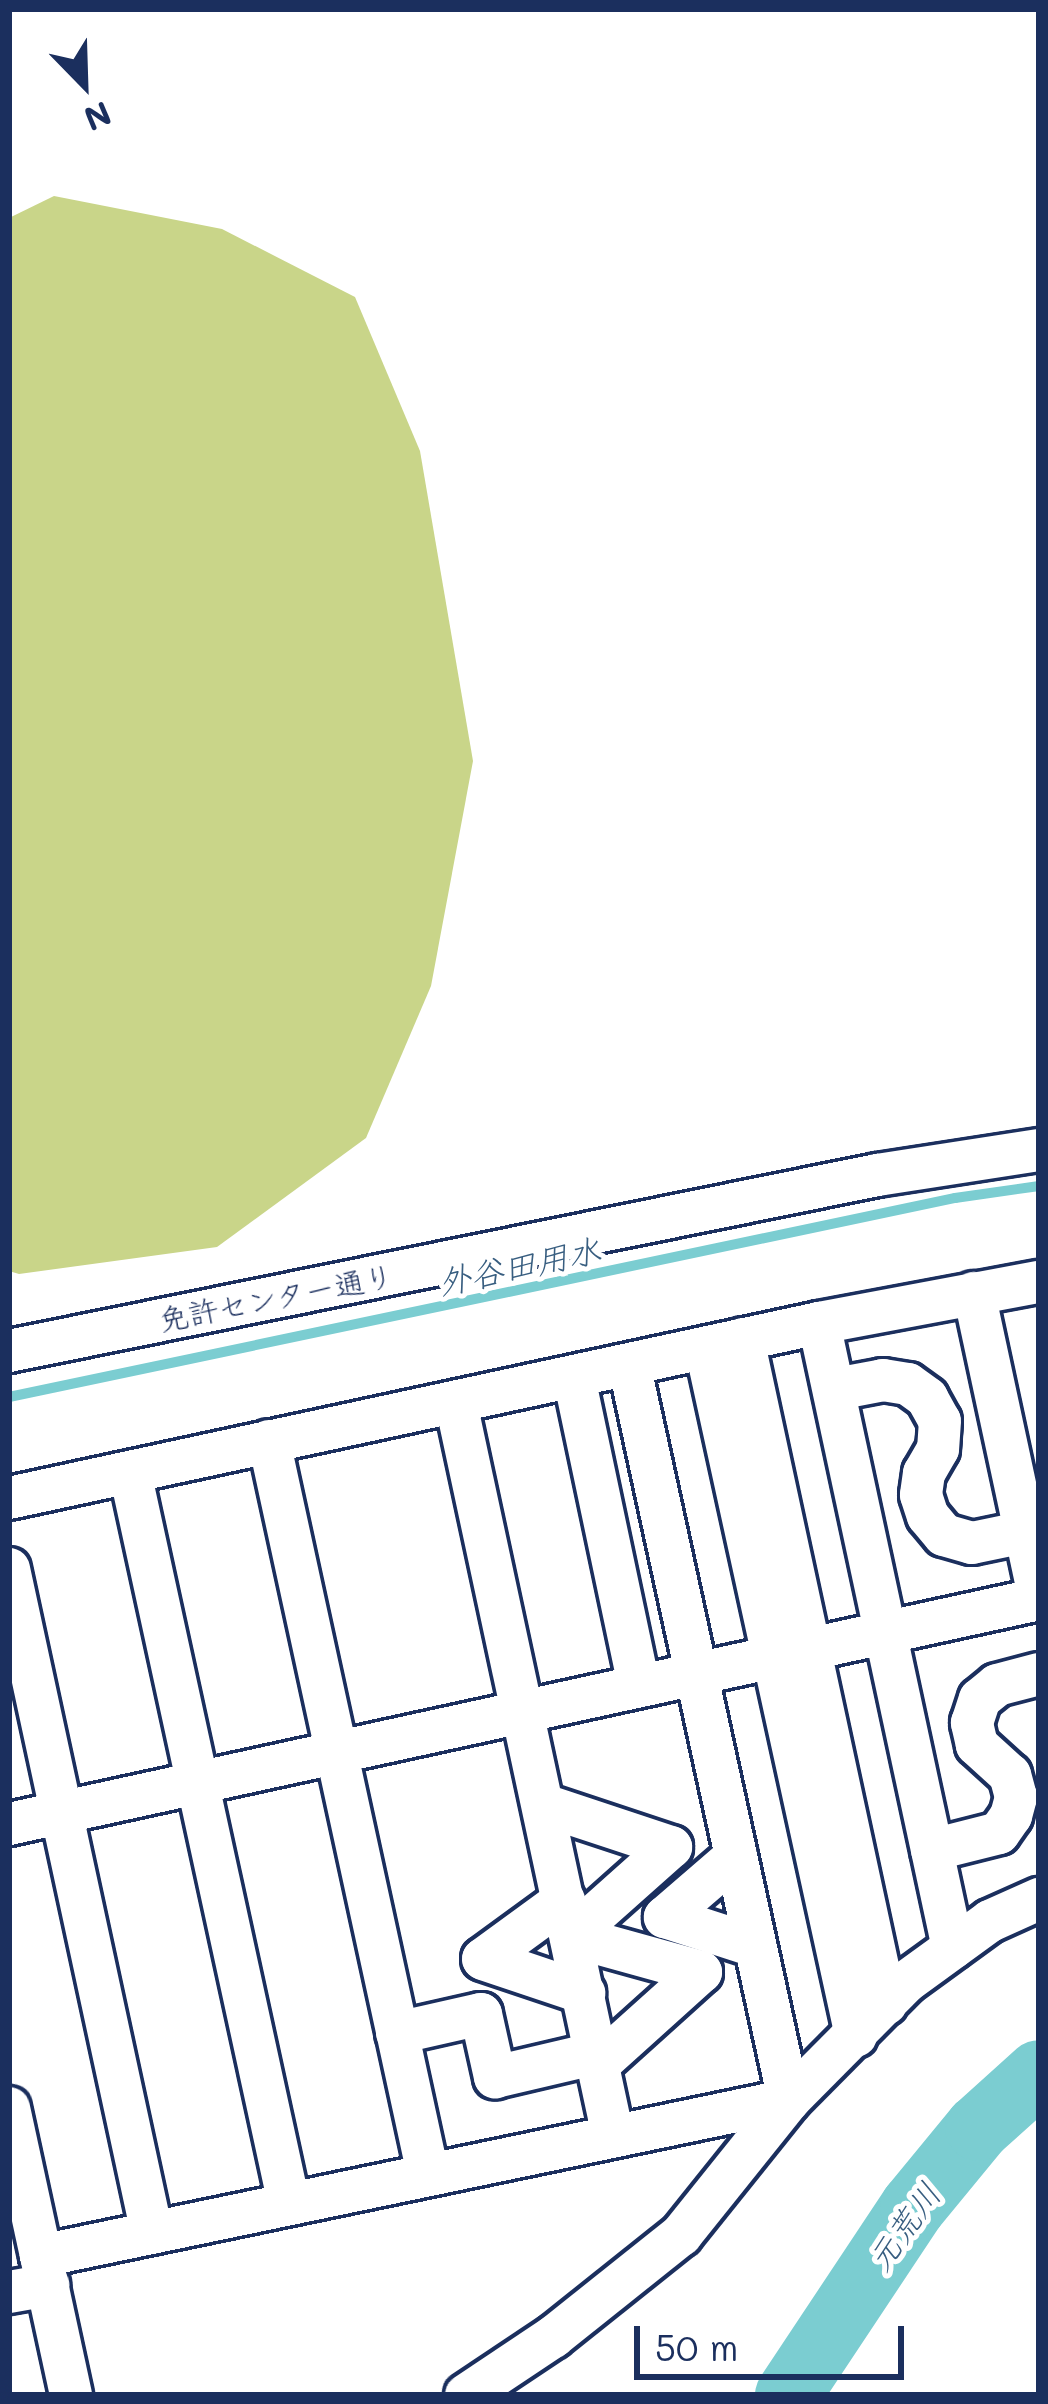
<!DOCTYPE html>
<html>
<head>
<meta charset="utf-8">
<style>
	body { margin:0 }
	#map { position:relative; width:1048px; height:2404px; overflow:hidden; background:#fff; font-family:Mali,"Klee One",sans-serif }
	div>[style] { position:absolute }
	.green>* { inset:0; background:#c9d589 }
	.stream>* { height:10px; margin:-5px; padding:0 5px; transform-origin:5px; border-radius:5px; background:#7bcdd1 }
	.river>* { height:66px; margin:-33px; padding:0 33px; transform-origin:33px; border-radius:33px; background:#7bcdd1 }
	.roads { filter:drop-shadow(3px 0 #1b2f5e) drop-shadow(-3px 0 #1b2f5e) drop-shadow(0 3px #1b2f5e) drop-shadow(0 -3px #1b2f5e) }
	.minor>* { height:42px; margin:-21px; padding:0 21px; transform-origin:21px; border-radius:21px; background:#fff }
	span { translate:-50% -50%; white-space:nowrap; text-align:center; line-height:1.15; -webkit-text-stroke:10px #fff; paint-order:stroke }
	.street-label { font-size:30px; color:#1b2f5e }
	.water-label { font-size:33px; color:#385e80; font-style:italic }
	.frame { position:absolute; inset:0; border:12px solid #1b2f5e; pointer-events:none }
	.north { position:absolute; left:24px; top:24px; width:120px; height:120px; -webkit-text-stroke:9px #fff; paint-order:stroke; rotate:157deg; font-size:33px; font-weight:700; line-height:48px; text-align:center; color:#1b2f5e }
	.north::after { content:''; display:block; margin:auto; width:42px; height:54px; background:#1b2f5e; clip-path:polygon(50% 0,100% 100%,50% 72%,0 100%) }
	.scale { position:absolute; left:634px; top:2326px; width:270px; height:54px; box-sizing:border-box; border:6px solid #1b2f5e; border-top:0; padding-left:15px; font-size:36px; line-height:42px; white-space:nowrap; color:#1b2f5e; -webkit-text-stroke:9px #fff; paint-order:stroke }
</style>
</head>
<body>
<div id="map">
	<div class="green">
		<div style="clip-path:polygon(54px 196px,222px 229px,355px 297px,420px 451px,473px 761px,431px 986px,366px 1138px,217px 1247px,19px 1274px,9px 1271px,9px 218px)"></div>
	</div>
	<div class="stream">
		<div style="left:9px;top:1397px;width:967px;rotate:-11.88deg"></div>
		<div style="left:955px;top:1198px;width:85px;rotate:-8.1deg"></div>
	</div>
	<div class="river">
		<div style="left:788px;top:2395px;width:226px;rotate:-56.4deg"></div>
		<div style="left:913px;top:2207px;width:102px;rotate:-50.6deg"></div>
		<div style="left:978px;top:2128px;width:82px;rotate:-42deg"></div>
	</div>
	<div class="roads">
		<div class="minor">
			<div style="left:974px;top:1293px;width:309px;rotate:77.9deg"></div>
			<div style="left:819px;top:1323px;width:639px;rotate:77.9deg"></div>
			<div style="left:743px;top:1339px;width:680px;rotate:77.86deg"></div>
			<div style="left:706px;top:1349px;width:703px;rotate:77.68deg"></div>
			<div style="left:9px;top:1351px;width:886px;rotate:-11.46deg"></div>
			<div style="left:877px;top:1175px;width:164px;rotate:-8.8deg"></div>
			<div style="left:574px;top:1377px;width:316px;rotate:78.1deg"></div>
			<div style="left:836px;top:1389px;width:48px;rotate:-10.8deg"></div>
			<div style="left:883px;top:1380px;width:25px;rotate:9deg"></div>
			<div style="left:908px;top:1384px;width:24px;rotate:36deg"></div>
			<div style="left:927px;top:1398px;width:26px;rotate:61deg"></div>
			<div style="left:940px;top:1421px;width:28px;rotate:94deg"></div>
			<div style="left:938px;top:1449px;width:28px;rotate:120deg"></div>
			<div style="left:924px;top:1473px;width:22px;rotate:98deg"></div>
			<div style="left:921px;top:1495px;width:22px;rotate:72deg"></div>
			<div style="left:928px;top:1516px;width:25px;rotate:50deg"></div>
			<div style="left:944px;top:1535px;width:29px;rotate:16deg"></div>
			<div style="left:972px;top:1543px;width:54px;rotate:-11.7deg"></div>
			<div style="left:456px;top:1403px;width:750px;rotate:77.91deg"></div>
			<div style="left:269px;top:1441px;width:750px;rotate:77.76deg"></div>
			<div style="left:130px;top:1472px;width:749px;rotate:77.74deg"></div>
			<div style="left:9px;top:1498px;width:829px;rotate:-12.19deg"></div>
			<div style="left:819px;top:1323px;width:224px;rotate:-10.6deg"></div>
			<div style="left:9px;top:1569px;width:679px;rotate:77.85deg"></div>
			<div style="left:544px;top:1805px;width:134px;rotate:18.3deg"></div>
			<div style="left:671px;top:1847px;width:134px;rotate:138.3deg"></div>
			<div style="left:9px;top:1824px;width:1054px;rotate:-12.32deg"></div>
			<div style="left:932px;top:1850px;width:69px;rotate:-14.2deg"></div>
			<div style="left:999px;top:1833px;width:21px;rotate:-55deg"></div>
			<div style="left:1011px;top:1816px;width:20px;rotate:-75deg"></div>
			<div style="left:1016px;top:1797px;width:23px;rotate:-105deg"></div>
			<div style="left:1010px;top:1775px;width:45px;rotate:-137.7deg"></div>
			<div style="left:977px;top:1745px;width:23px;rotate:-103deg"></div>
			<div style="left:972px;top:1723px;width:25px;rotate:-72deg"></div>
			<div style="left:980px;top:1699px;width:22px;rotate:-39deg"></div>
			<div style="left:997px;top:1685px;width:43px;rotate:-14.7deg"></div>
			<div style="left:736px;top:1856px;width:94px;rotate:139.3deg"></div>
			<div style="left:665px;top:1917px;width:95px;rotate:17.9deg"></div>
			<div style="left:564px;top:1900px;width:100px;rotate:143.9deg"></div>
			<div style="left:483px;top:1959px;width:107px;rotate:18.6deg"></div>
			<div style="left:571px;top:1936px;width:135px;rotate:15.5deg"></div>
			<div style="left:701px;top:1972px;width:137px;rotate:138deg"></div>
			<div style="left:397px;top:2033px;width:86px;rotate:-12.7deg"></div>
			<div style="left:481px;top:2014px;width:65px;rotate:77.5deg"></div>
			<div style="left:495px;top:2077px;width:105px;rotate:-13.2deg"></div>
			<div style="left:9px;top:2108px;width:294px;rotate:77.8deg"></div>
			<div style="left:41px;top:2256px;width:764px;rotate:-11.78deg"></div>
			<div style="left:789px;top:2100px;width:753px;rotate:-102.26deg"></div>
			<div style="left:9px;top:2292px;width:40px;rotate:-10deg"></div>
			<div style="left:466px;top:2395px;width:105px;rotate:-33.7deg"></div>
			<div style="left:553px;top:2337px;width:164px;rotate:-38.6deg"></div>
			<div style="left:681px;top:2235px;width:173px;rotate:-51.3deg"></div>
			<div style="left:789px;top:2100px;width:166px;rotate:-45.2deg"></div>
			<div style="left:906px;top:1982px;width:104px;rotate:-36deg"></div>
			<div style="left:990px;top:1921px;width:54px;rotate:-24.2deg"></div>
		</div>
	</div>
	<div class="street-label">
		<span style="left:276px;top:1297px;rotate:-11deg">免許センター通り</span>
	</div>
	<div class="water-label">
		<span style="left:519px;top:1265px;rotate:-12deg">外谷田用水</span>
		<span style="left:903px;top:2226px;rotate:-54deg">元荒川</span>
	</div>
	<div class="frame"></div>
	<div class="north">N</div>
	<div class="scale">50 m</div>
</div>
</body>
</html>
